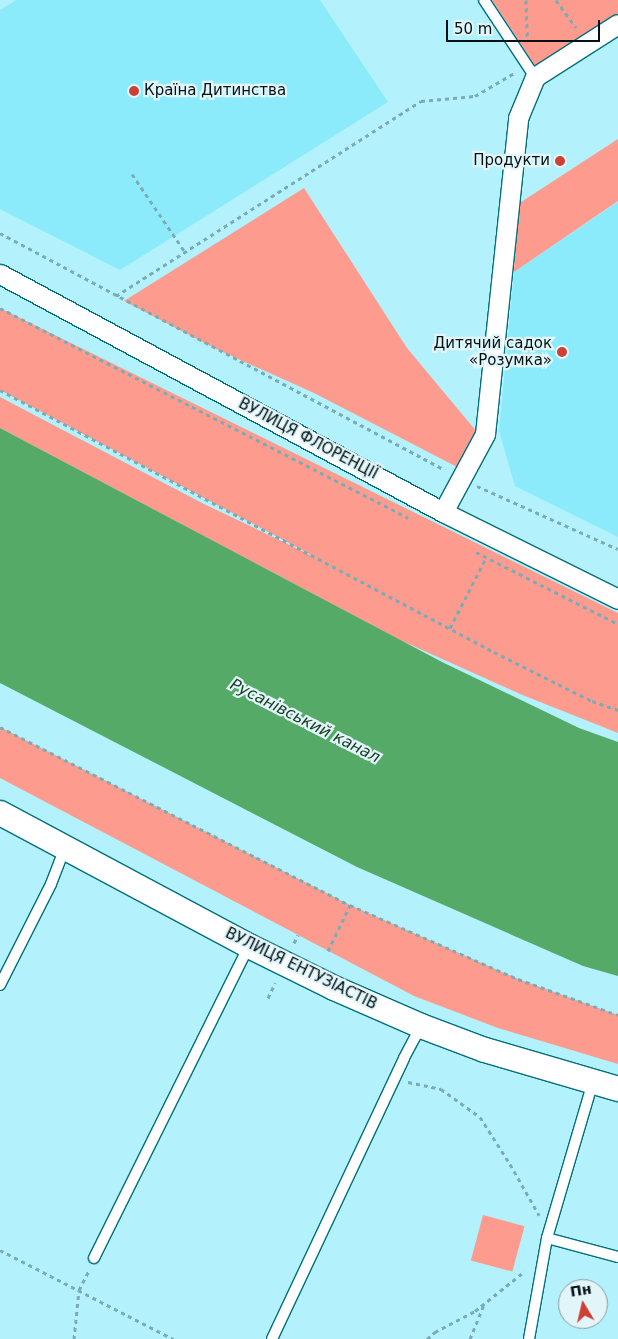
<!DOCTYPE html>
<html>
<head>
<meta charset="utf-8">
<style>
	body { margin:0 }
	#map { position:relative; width:618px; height:1339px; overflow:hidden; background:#b3f1fc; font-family:"DejaVu Sans",sans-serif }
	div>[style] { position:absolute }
	.built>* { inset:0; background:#8bebfb }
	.green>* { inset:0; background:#fd9c8e; transform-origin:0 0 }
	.water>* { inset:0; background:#55aa67 }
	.path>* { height:3px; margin-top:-1.5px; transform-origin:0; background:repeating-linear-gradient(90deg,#7babb4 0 4px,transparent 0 8px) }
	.roads { filter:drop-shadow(1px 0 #016f7c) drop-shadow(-1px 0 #016f7c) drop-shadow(0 1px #016f7c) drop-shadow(0 -1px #016f7c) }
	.service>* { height:10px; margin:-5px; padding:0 5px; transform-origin:5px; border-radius:5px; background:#fff }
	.minor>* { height:19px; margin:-9.5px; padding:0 9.5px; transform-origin:9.5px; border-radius:9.5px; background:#fff }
	.tertiary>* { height:24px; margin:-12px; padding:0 12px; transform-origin:12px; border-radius:12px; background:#fff }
	.dots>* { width:14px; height:14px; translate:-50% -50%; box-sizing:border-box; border:2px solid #e2f6fa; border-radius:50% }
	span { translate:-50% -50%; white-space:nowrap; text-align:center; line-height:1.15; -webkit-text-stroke:4.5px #e2f6fa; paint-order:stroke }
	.poi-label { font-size:15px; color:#001215 }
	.left { translate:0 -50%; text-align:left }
	.right { translate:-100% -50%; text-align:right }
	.street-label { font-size:15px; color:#001215 }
	.water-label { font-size:16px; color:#193d21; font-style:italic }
	.north { position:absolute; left:558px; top:1279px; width:50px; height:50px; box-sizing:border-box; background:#e2f6fa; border:1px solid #889b9e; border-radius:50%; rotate:351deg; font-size:14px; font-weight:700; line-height:20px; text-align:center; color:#001215 }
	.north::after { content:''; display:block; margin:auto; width:18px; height:22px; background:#cd4033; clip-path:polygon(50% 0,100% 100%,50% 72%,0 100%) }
	.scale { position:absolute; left:446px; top:20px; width:154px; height:22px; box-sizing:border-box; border:2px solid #001215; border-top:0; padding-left:6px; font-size:15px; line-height:18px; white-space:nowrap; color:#001215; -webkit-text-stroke:4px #e2f6fa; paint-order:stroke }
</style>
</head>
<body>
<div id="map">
	<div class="built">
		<div style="clip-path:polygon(16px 0,320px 0,388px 102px,120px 270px,0 209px,0 10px)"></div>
		<div style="clip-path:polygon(618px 202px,618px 537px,515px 486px,499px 431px,514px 272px)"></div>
	</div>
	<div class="green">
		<div style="clip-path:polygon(492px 0,618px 0,618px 13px,536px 67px)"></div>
		<div style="clip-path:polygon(618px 139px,618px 201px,514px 272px,518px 204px)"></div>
		<div style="clip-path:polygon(304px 188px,407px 348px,477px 432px,459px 468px,314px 393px,216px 349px,124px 301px)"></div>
		<div style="clip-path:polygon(0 308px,618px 613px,618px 733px,520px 694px,400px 640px,0 428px,0 397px,204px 504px,319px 559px,0 390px)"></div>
		<div style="clip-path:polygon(0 727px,350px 905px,518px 979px,618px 1015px,618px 1064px,498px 1028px,414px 996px,0 778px)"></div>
		<div style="left:483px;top:1215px;width:43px;height:47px;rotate:15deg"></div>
	</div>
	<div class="water">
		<div style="clip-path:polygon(0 428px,442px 662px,579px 728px,618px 742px,618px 976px,583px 966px,357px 867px,0 683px)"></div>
	</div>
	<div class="path">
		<div style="left:526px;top:0;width:38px;rotate:88deg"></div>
		<div style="left:556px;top:0;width:34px;rotate:54deg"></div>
		<div style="left:132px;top:174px;width:94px;rotate:55.8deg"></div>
		<div style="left:0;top:233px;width:504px;rotate:28.04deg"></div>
		<div style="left:116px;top:296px;width:362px;rotate:-32.6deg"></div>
		<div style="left:421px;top:101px;width:54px;rotate:-5.3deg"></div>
		<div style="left:475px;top:96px;width:48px;rotate:-30.3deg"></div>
		<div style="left:0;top:308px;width:459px;rotate:27.2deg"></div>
		<div style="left:0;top:390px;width:559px;rotate:27.94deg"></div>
		<div style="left:494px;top:652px;width:110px;rotate:26.6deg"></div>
		<div style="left:592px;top:701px;width:28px;rotate:19deg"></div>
		<div style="left:477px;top:486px;width:154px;rotate:24.1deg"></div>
		<div style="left:476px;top:552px;width:159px;rotate:26.9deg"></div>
		<div style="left:450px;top:628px;width:79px;rotate:-62.8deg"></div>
		<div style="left:0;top:727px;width:393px;rotate:27deg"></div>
		<div style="left:350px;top:905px;width:184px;rotate:23.8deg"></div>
		<div style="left:518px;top:979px;width:106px;rotate:19.8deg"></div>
		<div style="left:294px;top:943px;width:9px;rotate:-63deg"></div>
		<div style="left:328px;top:951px;width:51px;rotate:-64.4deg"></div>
		<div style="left:268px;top:998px;width:17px;rotate:-65deg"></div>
		<div style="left:408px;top:1082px;width:34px;rotate:12deg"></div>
		<div style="left:441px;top:1089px;width:48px;rotate:35.7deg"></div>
		<div style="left:480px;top:1117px;width:56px;rotate:57.4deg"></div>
		<div style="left:510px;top:1164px;width:59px;rotate:60.4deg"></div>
		<div style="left:0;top:1250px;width:195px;rotate:27.2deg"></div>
		<div style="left:74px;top:1339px;width:49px;rotate:-84.2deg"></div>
		<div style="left:79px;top:1290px;width:22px;rotate:-63deg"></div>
		<div style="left:427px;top:1339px;width:11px;rotate:-41deg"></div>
		<div style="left:435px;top:1332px;width:45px;rotate:-27.7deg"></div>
		<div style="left:475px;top:1311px;width:64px;rotate:-38.7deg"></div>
		<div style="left:470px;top:1339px;width:37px;rotate:-68deg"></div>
	</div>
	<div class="roads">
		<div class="service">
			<div style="left:484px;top:0;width:92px;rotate:56.5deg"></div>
			<div style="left:0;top:985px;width:113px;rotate:-63.2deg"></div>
			<div style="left:51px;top:884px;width:39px;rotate:-69deg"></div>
			<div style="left:547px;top:1238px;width:73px;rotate:15deg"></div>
			<div style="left:94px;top:1258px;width:348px;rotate:-63.6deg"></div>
			<div style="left:272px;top:1339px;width:310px;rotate:-64.8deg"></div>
			<div style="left:404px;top:1058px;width:36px;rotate:-62deg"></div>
			<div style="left:529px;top:1339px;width:103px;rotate:-79.9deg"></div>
			<div style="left:547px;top:1238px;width:163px;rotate:-73.6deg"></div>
		</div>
		<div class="minor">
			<div style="left:0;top:274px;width:503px;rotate:28.25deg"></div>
			<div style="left:443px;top:512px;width:195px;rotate:26.4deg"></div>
			<div style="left:443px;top:512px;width:89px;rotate:-61.7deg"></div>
			<div style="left:485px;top:434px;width:318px;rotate:-84deg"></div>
			<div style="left:518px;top:118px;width:44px;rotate:-67.5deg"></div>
			<div style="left:535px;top:77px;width:98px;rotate:-32.6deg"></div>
		</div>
		<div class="tertiary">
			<div style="left:0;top:813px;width:282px;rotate:28.1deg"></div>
			<div style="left:249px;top:946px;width:95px;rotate:26.3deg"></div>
			<div style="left:334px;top:988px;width:95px;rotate:23.6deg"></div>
			<div style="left:421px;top:1026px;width:68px;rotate:20.6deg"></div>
			<div style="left:485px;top:1050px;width:139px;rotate:16.3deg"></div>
		</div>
	</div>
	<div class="dots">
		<div style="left:134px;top:91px;background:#cd4033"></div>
		<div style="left:560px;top:161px;background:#cd4033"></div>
		<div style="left:562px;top:352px;background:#cd4033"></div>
	</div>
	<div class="poi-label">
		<span class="left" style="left:144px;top:91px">Країна Дитинства</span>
		<span class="right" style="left:550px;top:161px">Продукти</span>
		<span class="right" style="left:552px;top:352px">Дитячий садок<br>«Розумка»</span>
	</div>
	<div class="street-label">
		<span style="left:308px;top:439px;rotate:28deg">ВУЛИЦЯ ФЛОРЕНЦІЇ</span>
		<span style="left:301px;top:969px;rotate:26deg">ВУЛИЦЯ ЕНТУЗІАСТІВ</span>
	</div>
	<div class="water-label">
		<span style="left:305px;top:721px;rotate:27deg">Русанівський канал</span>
	</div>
	<div class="north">Пн</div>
	<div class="scale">50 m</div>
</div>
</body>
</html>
